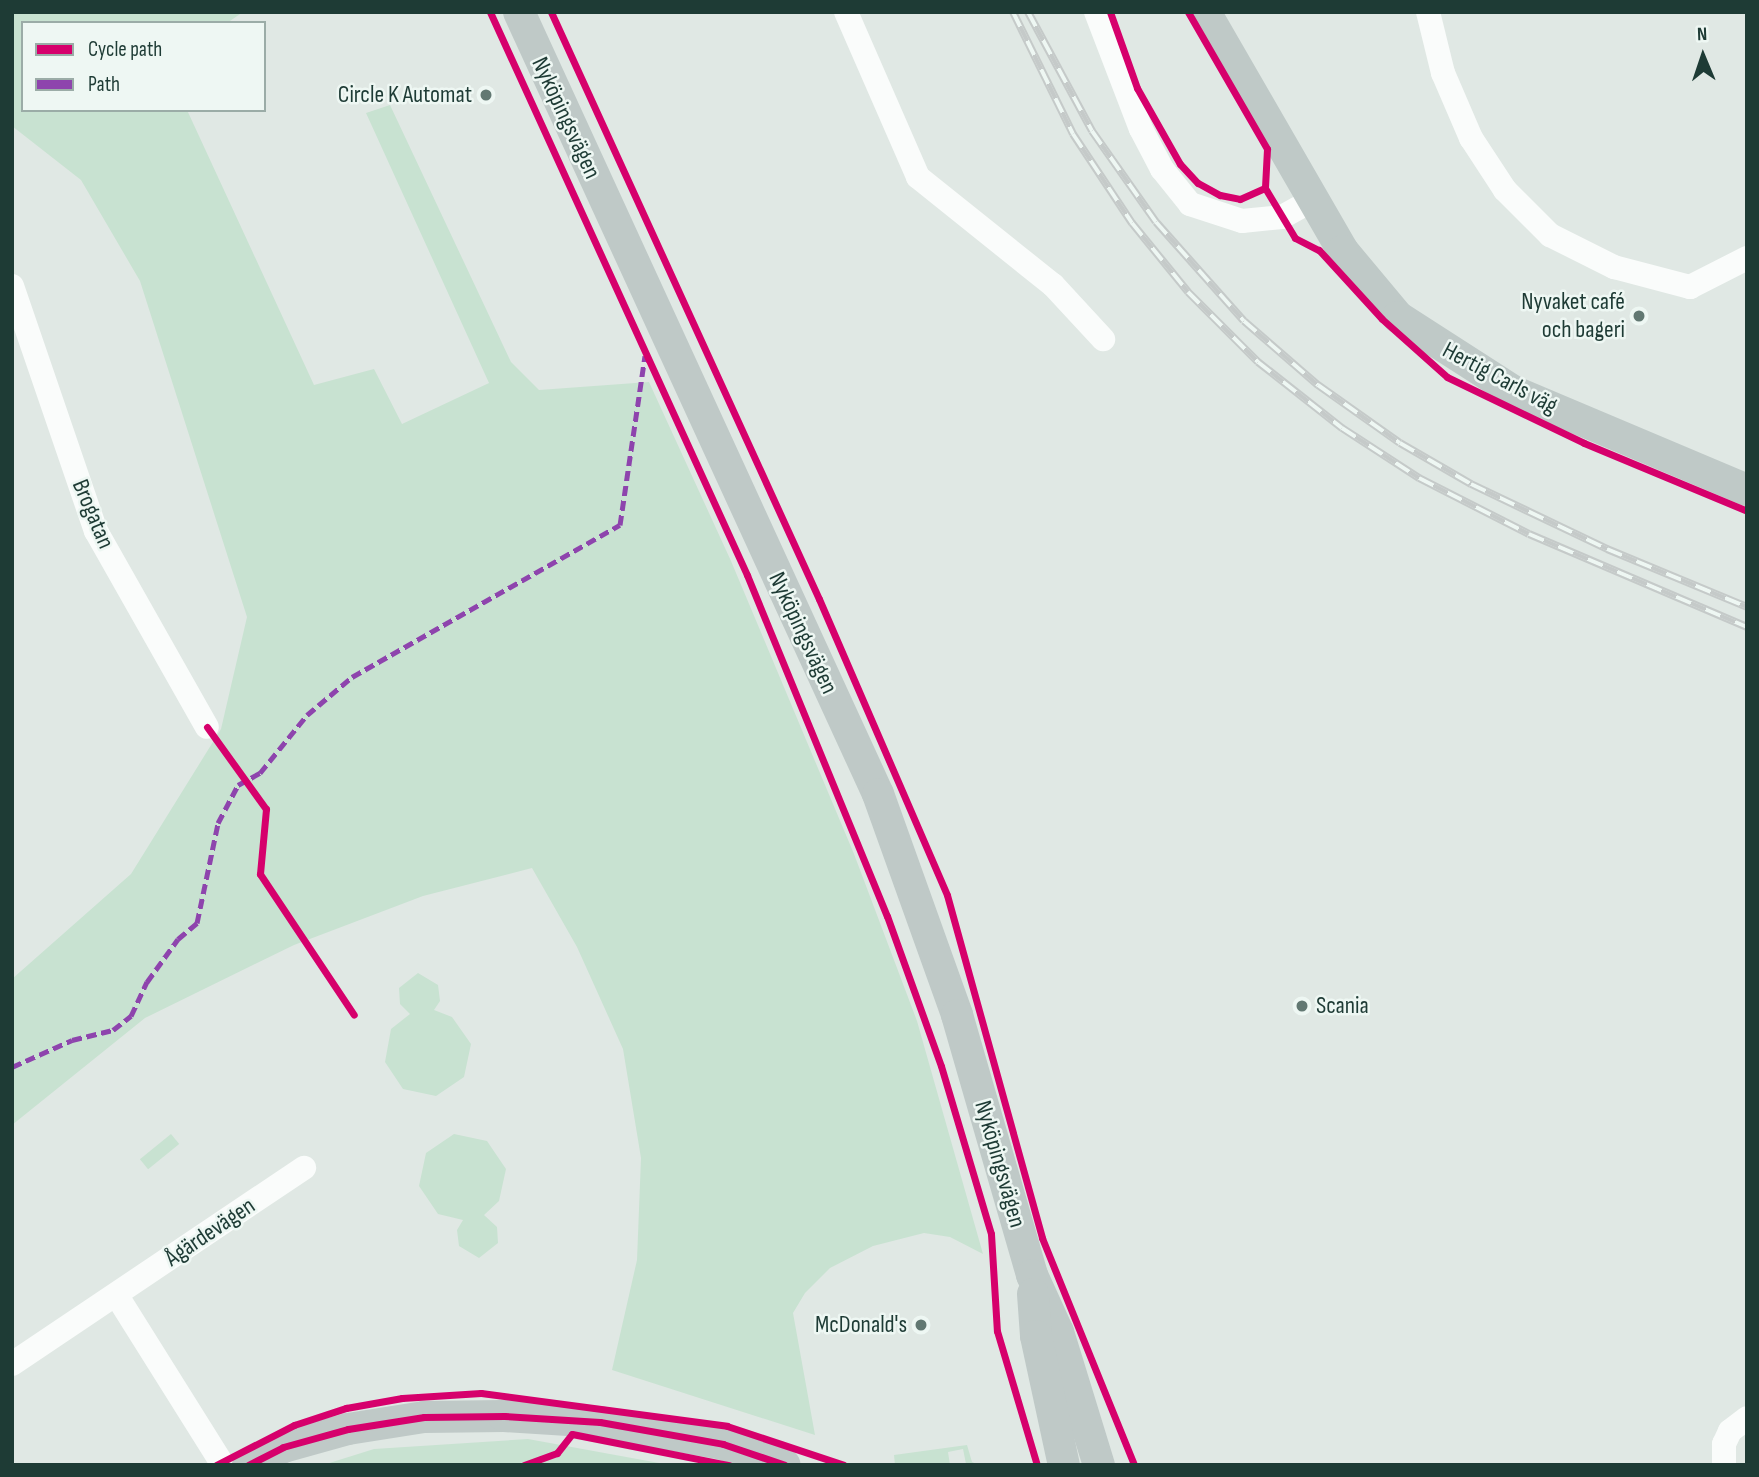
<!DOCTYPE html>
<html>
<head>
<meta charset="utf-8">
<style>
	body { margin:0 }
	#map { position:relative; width:1759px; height:1477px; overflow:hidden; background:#e0e8e4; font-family:"Sofia Sans Condensed",sans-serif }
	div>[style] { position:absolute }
	.green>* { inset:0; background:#c8e2d1; transform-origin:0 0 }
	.minor>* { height:24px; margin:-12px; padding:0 12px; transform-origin:12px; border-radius:12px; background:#fafcfb }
	.major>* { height:32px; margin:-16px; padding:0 16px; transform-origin:16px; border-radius:16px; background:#bfc9c7 }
	.rail>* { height:8px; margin-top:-4px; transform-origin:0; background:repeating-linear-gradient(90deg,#eef7f3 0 16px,#c5cac9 0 32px); box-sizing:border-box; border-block:2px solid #c5cac9 }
	.quiet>* { height:5px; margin-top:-2.5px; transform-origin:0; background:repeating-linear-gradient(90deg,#8e44ad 0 10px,transparent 0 15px) }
	.cycleway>* { height:7px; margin:-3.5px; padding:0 3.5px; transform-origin:3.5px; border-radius:3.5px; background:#d6006c }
	.dots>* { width:19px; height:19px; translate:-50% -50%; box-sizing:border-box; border:4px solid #eef7f3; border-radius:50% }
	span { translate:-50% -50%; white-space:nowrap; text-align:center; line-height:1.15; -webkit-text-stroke:5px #eef7f3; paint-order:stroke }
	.poi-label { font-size:24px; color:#1e3b35 }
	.right { translate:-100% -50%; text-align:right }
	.left { translate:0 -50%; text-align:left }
	.street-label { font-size:24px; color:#1e3b35 }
	.frame { position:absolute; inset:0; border:14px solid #1e3b35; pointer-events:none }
	.legend { position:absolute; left:21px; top:21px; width:245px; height:91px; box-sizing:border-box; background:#eef7f3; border:2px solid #9baca7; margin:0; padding:9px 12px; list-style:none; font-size:21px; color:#1e3b35 }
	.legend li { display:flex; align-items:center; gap:14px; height:35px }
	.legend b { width:35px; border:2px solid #9baca7 }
	.north { position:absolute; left:1668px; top:21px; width:70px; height:70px; -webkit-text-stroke:5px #eef7f3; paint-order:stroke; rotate:358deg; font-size:19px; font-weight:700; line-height:28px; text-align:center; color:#1e3b35 }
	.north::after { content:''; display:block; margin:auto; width:24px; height:32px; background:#1e3b35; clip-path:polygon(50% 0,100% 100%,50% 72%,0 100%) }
</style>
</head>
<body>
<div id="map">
	<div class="green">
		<div style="clip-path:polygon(12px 12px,243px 12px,227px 23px,23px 23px,23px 110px,187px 110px,314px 385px,374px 369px,402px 424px,489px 383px,366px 113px,390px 105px,511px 362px,539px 390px,649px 382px,731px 561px,854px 854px,917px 1021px,983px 1254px,950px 1237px,924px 1233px,873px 1246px,830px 1268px,805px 1293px,793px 1313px,815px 1435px,612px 1370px,637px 1260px,641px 1158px,623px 1049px,577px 947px,532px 868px,423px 896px,294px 945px,145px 1018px,12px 1125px,12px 979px,131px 874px,221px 729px,247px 617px,140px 281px,81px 180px,12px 126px)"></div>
		<div style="clip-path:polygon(418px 973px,438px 985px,440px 1001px,434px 1010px,452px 1017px,471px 1044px,464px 1077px,436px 1096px,403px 1089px,385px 1062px,391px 1029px,410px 1014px,400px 1004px,399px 988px)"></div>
		<div style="left:171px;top:1134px;width:13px;height:40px;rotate:51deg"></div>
		<div style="clip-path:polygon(454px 1134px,487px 1141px,506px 1169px,499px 1201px,484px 1215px,497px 1227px,498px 1243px,479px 1258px,459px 1246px,457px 1230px,463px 1220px,438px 1214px,419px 1186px,426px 1153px)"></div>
		<div style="clip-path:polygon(528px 1439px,670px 1465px,323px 1465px,374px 1449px)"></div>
		<div style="clip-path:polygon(967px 1445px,972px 1462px,979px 1465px,962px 1465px,966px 1464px,963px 1449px,948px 1452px,950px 1465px,895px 1465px,894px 1455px)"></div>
	</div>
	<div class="minor">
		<div style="left:846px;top:12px;width:180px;rotate:66.4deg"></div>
		<div style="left:918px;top:177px;width:173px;rotate:38.7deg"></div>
		<div style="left:1053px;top:285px;width:74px;rotate:47.2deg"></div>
		<div style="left:1096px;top:12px;width:125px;rotate:69deg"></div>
		<div style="left:1141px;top:129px;width:45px;rotate:62.3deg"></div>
		<div style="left:1162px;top:169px;width:45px;rotate:51.3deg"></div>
		<div style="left:1190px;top:204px;width:55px;rotate:18.1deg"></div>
		<div style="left:1242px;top:221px;width:40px;rotate:-5.7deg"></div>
		<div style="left:1282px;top:217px;width:37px;rotate:-29deg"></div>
		<div style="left:1428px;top:12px;width:63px;rotate:76.2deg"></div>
		<div style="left:1443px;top:73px;width:71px;rotate:66.7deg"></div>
		<div style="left:1471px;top:138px;width:62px;rotate:56.8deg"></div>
		<div style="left:1505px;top:190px;width:64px;rotate:45deg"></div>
		<div style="left:1550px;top:235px;width:72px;rotate:26.6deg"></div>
		<div style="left:1614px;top:267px;width:79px;rotate:14.7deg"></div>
		<div style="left:1690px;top:287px;width:64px;rotate:-27deg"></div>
		<div style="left:12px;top:286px;width:259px;rotate:71.1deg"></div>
		<div style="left:96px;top:531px;width:225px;rotate:60.5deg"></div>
		<div style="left:117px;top:1296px;width:199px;rotate:57.9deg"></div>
		<div style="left:12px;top:1364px;width:352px;rotate:-33.9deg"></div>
		<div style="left:1724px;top:1465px;width:21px;rotate:-90deg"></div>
		<div style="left:1724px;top:1444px;width:14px;rotate:-65deg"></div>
		<div style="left:1730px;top:1431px;width:21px;rotate:-37deg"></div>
	</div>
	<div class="major">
		<div style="left:519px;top:12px;width:860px;rotate:65.34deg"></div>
		<div style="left:878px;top:794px;width:235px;rotate:70.3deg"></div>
		<div style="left:957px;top:1015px;width:271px;rotate:73.9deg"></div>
		<div style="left:1032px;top:1275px;width:63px;rotate:65.5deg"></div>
		<div style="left:1058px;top:1332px;width:139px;rotate:72.9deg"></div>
		<div style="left:1205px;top:12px;width:276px;rotate:60deg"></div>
		<div style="left:1343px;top:251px;width:86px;rotate:50.2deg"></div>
		<div style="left:1398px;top:317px;width:139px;rotate:32.7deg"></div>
		<div style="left:1515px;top:392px;width:252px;rotate:22.9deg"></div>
		<div style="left:1033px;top:1294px;width:42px;rotate:85.9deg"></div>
		<div style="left:1036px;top:1336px;width:132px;rotate:77.8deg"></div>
		<div style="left:248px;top:1465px;width:39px;rotate:-27deg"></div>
		<div style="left:283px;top:1447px;width:67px;rotate:-15.5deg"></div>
		<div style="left:348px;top:1429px;width:77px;rotate:-9deg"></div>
		<div style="left:424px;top:1417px;width:80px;rotate:-0.7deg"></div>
		<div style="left:504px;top:1416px;width:96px;rotate:3.6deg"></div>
		<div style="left:600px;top:1422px;width:125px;rotate:10.1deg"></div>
		<div style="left:723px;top:1444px;width:65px;rotate:18.7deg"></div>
	</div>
	<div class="rail">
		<div style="left:1013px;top:12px;width:136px;rotate:63.8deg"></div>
		<div style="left:1073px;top:134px;width:107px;rotate:56.5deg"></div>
		<div style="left:1132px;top:223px;width:89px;rotate:50.9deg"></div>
		<div style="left:1188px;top:292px;width:99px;rotate:45deg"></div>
		<div style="left:1258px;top:362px;width:107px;rotate:38.2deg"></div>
		<div style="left:1342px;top:428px;width:92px;rotate:33deg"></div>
		<div style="left:1419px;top:478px;width:123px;rotate:27deg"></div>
		<div style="left:1529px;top:534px;width:237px;rotate:23.1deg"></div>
		<div style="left:1028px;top:12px;width:135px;rotate:61.7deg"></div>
		<div style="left:1092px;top:131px;width:111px;rotate:54.9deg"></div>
		<div style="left:1156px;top:222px;width:132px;rotate:48.4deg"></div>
		<div style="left:1244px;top:321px;width:98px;rotate:40.9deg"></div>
		<div style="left:1318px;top:385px;width:100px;rotate:35.3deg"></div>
		<div style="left:1400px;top:443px;width:82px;rotate:30deg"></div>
		<div style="left:1471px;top:484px;width:151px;rotate:25.5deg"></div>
		<div style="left:1607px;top:549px;width:152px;rotate:22.5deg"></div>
	</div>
	<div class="quiet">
		<div style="left:12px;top:1067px;width:66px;rotate:-24.2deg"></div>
		<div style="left:72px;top:1040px;width:42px;rotate:-13.7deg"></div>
		<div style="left:113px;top:1030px;width:23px;rotate:-38deg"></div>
		<div style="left:131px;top:1016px;width:38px;rotate:-65deg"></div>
		<div style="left:147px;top:982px;width:53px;rotate:-54.2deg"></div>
		<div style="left:178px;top:939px;width:25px;rotate:-40deg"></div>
		<div style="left:197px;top:923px;width:102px;rotate:-78.1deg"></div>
		<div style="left:218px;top:823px;width:43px;rotate:-62.2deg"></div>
		<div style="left:238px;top:785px;width:25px;rotate:-29deg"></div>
		<div style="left:260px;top:773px;width:75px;rotate:-51deg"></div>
		<div style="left:307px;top:715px;width:59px;rotate:-40.2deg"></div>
		<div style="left:352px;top:677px;width:308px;rotate:-29.6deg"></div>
		<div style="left:620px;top:525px;width:171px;rotate:-81.6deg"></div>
	</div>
	<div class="cycleway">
		<div style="left:490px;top:12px;width:619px;rotate:65.46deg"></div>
		<div style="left:747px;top:575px;width:369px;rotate:67.7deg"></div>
		<div style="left:887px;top:916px;width:159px;rotate:70.2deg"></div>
		<div style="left:941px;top:1066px;width:175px;rotate:73.4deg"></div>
		<div style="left:991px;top:1234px;width:97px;rotate:86.5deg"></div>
		<div style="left:997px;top:1331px;width:140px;rotate:73.4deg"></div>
		<div style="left:551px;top:12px;width:645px;rotate:65.46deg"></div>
		<div style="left:819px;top:599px;width:322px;rotate:66.6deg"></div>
		<div style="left:947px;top:895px;width:356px;rotate:74.5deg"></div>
		<div style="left:1042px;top:1238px;width:245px;rotate:67.9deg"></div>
		<div style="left:1110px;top:12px;width:81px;rotate:70.4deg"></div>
		<div style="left:1137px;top:88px;width:87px;rotate:60.5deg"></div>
		<div style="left:1180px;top:164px;width:26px;rotate:47deg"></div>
		<div style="left:1198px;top:183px;width:25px;rotate:29deg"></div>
		<div style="left:1220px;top:195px;width:20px;rotate:11deg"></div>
		<div style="left:1240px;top:199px;width:27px;rotate:-24deg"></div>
		<div style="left:1188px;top:12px;width:158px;rotate:60deg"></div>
		<div style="left:1267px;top:149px;width:39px;rotate:93deg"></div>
		<div style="left:1265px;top:188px;width:58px;rotate:59deg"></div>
		<div style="left:1295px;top:238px;width:27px;rotate:27deg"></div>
		<div style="left:1319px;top:250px;width:93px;rotate:47.6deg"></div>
		<div style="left:1382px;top:319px;width:87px;rotate:41.7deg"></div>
		<div style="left:1447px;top:377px;width:152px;rotate:25.7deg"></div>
		<div style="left:1584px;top:443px;width:177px;rotate:22.6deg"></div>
		<div style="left:207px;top:727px;width:101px;rotate:54.3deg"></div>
		<div style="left:266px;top:809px;width:65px;rotate:95.3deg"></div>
		<div style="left:260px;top:874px;width:169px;rotate:56.3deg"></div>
		<div style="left:216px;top:1465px;width:88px;rotate:-27.1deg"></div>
		<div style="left:294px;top:1425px;width:55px;rotate:-18.1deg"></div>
		<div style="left:346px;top:1408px;width:57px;rotate:-10.1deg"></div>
		<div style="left:402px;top:1398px;width:79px;rotate:-3.6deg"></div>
		<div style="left:481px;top:1393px;width:248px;rotate:7.6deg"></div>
		<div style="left:727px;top:1426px;width:123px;rotate:18.4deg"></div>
		<div style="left:248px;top:1465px;width:39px;rotate:-27deg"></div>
		<div style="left:283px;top:1447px;width:67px;rotate:-15.5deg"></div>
		<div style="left:348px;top:1429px;width:77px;rotate:-9deg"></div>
		<div style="left:424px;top:1417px;width:80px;rotate:-0.7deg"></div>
		<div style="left:504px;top:1416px;width:96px;rotate:3.6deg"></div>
		<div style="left:600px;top:1422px;width:125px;rotate:10.1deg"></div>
		<div style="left:723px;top:1444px;width:65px;rotate:18.7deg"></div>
		<div style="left:524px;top:1465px;width:35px;rotate:-20deg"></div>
		<div style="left:557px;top:1453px;width:24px;rotate:-52deg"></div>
		<div style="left:572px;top:1434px;width:160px;rotate:11.2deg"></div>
	</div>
	<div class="dots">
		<div style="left:486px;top:95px;background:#627872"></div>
		<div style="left:1639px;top:316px;background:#627872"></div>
		<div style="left:1302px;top:1006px;background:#627872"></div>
		<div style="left:921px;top:1325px;background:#627872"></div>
	</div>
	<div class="poi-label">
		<span class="right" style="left:472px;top:95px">Circle K Automat</span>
		<span class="right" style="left:1625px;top:316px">Nyvaket café<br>och bageri</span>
		<span class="left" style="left:1316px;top:1006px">Scania</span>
		<span class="right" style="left:907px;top:1325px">McDonald's</span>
	</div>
	<div class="street-label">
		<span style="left:566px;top:118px;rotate:65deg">Nyköpingsvägen</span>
		<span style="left:1500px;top:378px;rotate:28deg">Hertig Carls väg</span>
		<span style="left:93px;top:514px;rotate:67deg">Brogatan</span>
		<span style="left:803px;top:633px;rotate:65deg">Nyköpingsvägen</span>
		<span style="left:1000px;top:1164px;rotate:74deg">Nyköpingsvägen</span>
		<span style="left:210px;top:1232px;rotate:-34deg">Ågärdevägen</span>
	</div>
	<div class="frame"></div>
	<ul class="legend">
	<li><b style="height:9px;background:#d6006c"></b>Cycle path</li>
	<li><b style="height:9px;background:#8e44ad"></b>Path</li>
	</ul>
	<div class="north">N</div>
</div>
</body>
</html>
